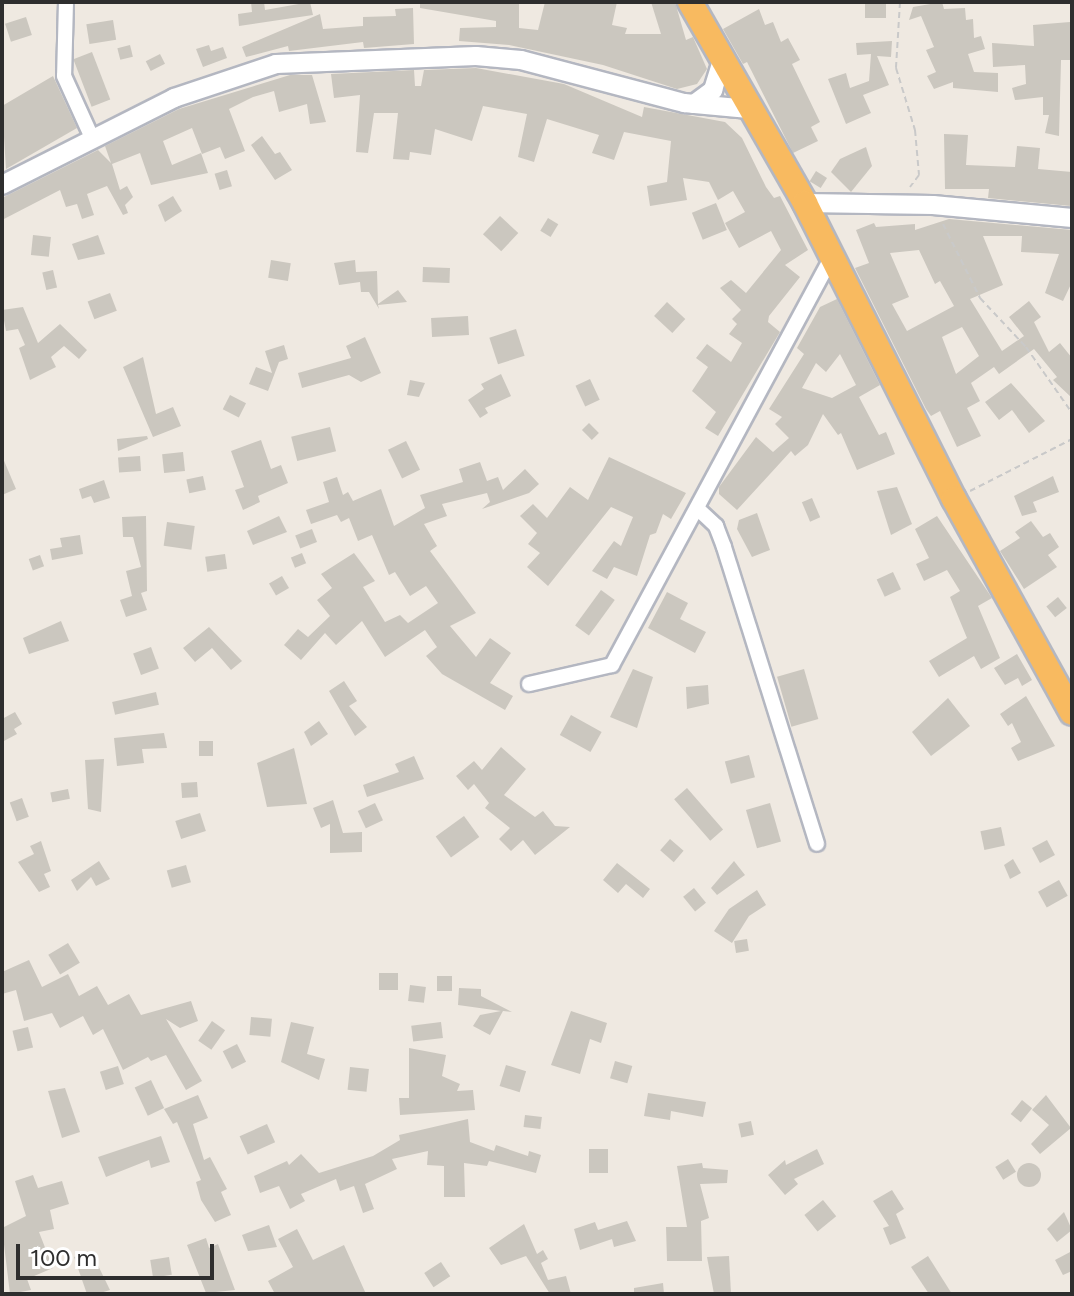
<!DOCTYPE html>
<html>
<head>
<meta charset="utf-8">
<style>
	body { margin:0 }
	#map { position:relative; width:1074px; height:1296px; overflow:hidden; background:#efe9e1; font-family:Figtree,sans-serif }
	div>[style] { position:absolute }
	.building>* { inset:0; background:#cbc7bf; transform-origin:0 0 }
	.round { border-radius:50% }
	.path>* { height:2px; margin-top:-1px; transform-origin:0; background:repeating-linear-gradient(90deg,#c9c9c9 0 6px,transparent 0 10px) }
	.roads { filter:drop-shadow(2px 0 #b4b7c1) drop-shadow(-2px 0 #b4b7c1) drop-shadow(0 2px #b4b7c1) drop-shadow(0 -2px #b4b7c1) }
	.minor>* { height:14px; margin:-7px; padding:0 7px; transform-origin:7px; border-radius:7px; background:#fff }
	.tertiary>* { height:18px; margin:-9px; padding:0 9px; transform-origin:9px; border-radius:9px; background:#fff }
	.trunk>* { height:24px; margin:-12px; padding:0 12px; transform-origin:12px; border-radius:12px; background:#f8ba60 }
	span { translate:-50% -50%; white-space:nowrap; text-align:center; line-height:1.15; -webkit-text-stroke:8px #fff; paint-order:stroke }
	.frame { position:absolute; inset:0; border:4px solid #2e2e2e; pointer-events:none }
	.scale { position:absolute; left:16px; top:1244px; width:198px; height:36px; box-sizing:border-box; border:4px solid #2e2e2e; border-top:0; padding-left:10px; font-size:24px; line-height:28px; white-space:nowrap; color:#2e2e2e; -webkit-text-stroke:6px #fff; paint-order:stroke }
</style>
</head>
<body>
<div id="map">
	<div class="building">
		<div style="clip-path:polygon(251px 2px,264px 2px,265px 10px,310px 2px,313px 15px,239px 26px,238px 14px,252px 12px)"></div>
		<div style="clip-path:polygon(420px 2px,519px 2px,519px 28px,538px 30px,545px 2px,617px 2px,612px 25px,627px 28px,625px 34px,661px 34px,651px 2px,675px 2px,686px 40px,693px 37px,707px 69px,697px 84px,677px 89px,603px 65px,509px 45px,459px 41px,460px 28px,496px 27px,496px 21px,420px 8px)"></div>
		<div style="left:865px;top:2px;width:21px;height:16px"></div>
		<div style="clip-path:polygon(942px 2px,944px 9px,965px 8px,966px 20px,973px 19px,974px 38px,981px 36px,985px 49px,968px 54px,974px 72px,998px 73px,998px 92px,953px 88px,953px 82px,934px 89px,927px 76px,936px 72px,926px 50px,934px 47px,921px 16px,909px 20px,913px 7px)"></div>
		<div style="clip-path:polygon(413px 8px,414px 44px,364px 48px,363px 42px,289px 51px,288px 46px,246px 57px,242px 47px,320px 14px,323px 29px,363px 26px,363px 17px,396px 16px,395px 9px)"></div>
		<div style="clip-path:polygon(759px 9px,765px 25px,773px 22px,781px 42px,788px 38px,800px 60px,792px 64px,820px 122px,811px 127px,818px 141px,793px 153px,747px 62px,743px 64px,723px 29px)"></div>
		<div style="left:26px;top:17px;width:19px;height:22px;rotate:72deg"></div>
		<div style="left:113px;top:20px;width:20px;height:27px;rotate:81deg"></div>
		<div style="clip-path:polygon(1070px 22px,1070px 60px,1061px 60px,1059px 136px,1045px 133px,1049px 115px,1043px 115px,1043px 97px,1015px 100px,1012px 88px,1026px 84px,1025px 65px,993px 67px,992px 43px,1034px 46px,1033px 25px)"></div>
		<div style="clip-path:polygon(892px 41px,891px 57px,877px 56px,889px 85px,863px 95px,871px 113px,846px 124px,828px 79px,846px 73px,850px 88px,869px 81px,871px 54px,857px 55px,856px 43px)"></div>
		<div style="left:130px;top:45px;width:12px;height:13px;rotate:76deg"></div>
		<div style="clip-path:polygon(209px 45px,211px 51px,223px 47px,227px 58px,203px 67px,196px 49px)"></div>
		<div style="left:92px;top:52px;width:51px;height:20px;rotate:69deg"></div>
		<div style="left:160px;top:54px;width:11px;height:16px;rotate:63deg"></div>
		<div style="clip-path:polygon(476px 68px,564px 84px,642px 117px,644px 107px,725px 122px,742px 138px,766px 187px,774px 198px,780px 196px,808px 250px,785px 265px,800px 277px,769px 316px,768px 322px,780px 332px,718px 436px,705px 428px,716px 412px,692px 391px,708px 367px,696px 358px,707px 344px,731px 362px,742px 343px,729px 334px,737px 324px,732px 319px,741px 310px,720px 288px,731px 280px,746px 293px,781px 250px,771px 231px,739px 248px,725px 223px,745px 212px,733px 191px,718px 200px,709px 182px,683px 178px,687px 200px,650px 206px,647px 186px,667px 182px,671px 141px,624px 132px,614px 160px,592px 153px,599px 135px,547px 119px,534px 162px,518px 157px,527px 114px,483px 106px,472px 141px,435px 129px,431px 155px,410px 152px,409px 160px,393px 159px,398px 113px,374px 113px,368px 153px,356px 152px,360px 95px,334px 98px,331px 74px,414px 70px,415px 86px,421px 86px,424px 70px)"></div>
		<div style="clip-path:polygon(290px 75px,312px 75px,326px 122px,310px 124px,307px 104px,279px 112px,274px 91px,253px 97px,229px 109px,245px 151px,225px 159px,220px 147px,202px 154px,192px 128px,163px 141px,172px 165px,201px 153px,208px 173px,151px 185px,140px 153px,112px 164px,120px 190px,127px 186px,133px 197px,125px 205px,128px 213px,123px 215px,107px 186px,87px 194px,94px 215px,82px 219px,77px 204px,66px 207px,60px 190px,2px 220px,2px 198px,98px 150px,111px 163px,105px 146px,179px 109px)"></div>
		<div style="clip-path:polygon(53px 76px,77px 128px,6px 169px,2px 106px)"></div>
		<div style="clip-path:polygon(944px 134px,968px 135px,966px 165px,1015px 167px,1017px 146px,1040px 148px,1038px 169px,1072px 172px,1071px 206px,988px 198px,989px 189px,945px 189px)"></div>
		<div style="clip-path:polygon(262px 136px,275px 154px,280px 152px,292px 170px,275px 180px,251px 145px)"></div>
		<div style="clip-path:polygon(866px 147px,872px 166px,851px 192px,831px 172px,840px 159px)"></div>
		<div style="left:227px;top:170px;width:17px;height:13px;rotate:73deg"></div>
		<div style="left:816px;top:171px;width:13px;height:12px;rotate:32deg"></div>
		<div style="clip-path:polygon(173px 196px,182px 211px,165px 222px,158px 205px)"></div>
		<div style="left:716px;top:203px;width:29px;height:26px;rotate:68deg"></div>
		<div style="left:500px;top:216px;width:25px;height:25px;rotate:43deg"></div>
		<div style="left:548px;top:218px;width:12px;height:15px;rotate:31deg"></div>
		<div style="clip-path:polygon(evenodd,949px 219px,1072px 230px,1072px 282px,1063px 301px,1045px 293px,1059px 254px,1021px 252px,1022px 236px,983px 236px,1003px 285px,970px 299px,1002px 351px,1024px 336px,1009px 317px,1029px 301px,1041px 317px,1034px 322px,1049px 352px,1060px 343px,1072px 358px,1072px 398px,1053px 380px,1057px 377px,1034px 349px,999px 374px,994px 367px,971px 383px,980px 401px,967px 408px,981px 436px,957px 447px,940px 411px,931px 416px,926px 409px,855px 268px,869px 263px,856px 230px,874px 223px,876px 227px,915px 224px,915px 230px,949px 219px,919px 250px,935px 284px,940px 281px,954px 306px,907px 331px,892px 304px,909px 297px,890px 253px,919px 250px,949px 219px,962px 327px,979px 356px,956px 374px,942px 337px,962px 327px)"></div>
		<div style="left:33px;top:235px;width:18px;height:20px;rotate:6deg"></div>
		<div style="clip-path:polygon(98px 235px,105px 254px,78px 260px,72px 244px)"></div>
		<div style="left:271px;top:260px;width:20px;height:18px;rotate:9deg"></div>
		<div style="clip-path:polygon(355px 260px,356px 272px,377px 271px,378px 304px,398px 290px,407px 302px,378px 305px,379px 309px,369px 292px,361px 292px,360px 282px,339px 285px,334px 263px)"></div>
		<div style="left:423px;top:267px;width:27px;height:15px;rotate:2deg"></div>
		<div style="left:53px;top:270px;width:18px;height:11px;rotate:77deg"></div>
		<div style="left:110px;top:293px;width:19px;height:24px;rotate:69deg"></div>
		<div style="clip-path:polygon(evenodd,837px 299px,880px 385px,859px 397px,879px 435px,886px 432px,895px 454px,857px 470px,841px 433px,838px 435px,823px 414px,808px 445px,795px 456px,791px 451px,737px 510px,719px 494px,719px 487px,756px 437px,773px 452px,789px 438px,775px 424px,782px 417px,769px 409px,804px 354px,797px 348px,820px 307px,837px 299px,840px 354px,856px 385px,832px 398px,802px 388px,816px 363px,826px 372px,840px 354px)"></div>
		<div style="left:667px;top:302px;width:25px;height:19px;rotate:43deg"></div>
		<div style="clip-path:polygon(23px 307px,38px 343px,60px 324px,87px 350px,79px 359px,64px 346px,51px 357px,56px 367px,30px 380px,19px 348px,25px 345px,18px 329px,6px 331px,2px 310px)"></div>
		<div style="left:468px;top:316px;width:19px;height:37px;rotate:87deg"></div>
		<div style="left:516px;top:329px;width:28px;height:28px;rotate:72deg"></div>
		<div style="clip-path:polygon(365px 337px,381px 373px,361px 382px,349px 375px,302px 388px,298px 373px,351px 358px,346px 346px)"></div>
		<div style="clip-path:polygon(284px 345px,288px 359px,279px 362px,268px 391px,249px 384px,256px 367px,272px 373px,265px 351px)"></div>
		<div style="clip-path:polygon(143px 357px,156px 414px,173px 407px,181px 426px,153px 437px,123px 367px)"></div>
		<div style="clip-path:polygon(501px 374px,511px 396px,485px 408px,488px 413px,480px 418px,468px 400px,484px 389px,481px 384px)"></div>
		<div style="left:590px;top:379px;width:23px;height:16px;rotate:65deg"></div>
		<div style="clip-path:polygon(410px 380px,425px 383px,419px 397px,407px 395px)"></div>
		<div style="clip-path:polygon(1011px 383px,1045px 421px,1029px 433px,1012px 410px,999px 420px,985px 402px)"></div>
		<div style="left:230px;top:395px;width:18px;height:16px;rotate:27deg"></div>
		<div style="left:589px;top:423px;width:14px;height:10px;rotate:45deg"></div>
		<div style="left:330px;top:427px;width:25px;height:40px;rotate:76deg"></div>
		<div style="clip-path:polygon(147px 436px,148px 439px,118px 451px,117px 439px)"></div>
		<div style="clip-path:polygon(261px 440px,271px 469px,281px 465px,288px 483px,258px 496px,260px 502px,243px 510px,235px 490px,244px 487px,231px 451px)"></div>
		<div style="left:406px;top:441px;width:32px;height:20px;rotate:64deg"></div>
		<div style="left:183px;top:452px;width:19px;height:21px;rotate:84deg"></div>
		<div style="clip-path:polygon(2px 456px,16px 489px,2px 495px)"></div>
		<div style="left:140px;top:456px;width:15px;height:22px;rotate:86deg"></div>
		<div style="clip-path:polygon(609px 457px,686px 493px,671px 519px,663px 514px,656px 533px,650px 535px,637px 576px,614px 567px,607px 579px,592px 571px,614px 541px,621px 546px,633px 517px,611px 507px,548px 586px,527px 567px,540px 553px,528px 544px,537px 533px,520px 516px,533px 504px,547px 518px,570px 487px,588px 500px)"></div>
		<div style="clip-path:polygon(480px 462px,487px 481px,498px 477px,503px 490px,525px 469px,539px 484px,529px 493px,482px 509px,490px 502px,487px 493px,442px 504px,447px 516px,424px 524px,437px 546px,430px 551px,476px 613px,450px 626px,476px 657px,490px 638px,511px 653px,490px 683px,513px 696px,505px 710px,442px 674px,426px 656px,437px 647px,425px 630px,385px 657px,362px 621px,336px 645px,325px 633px,301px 660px,284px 645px,298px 629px,308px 637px,330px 616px,317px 600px,332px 588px,321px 574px,354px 553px,375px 581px,363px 587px,385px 622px,400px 615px,408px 623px,438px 603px,426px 586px,410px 596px,395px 572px,389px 575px,372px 535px,358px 541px,349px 518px,341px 522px,337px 515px,311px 524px,306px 510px,329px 502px,323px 482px,337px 477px,343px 495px,348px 492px,353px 501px,381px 489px,394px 526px,425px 508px,420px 495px,463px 482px,459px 469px)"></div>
		<div style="left:203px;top:476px;width:14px;height:17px;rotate:78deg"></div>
		<div style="clip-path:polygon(1053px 476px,1059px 492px,1033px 502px,1037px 512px,1022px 516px,1014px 496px)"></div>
		<div style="clip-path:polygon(104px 480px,110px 498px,94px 503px,91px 496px,82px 499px,79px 489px)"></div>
		<div style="clip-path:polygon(897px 487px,912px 524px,891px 535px,877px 491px)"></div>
		<div style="left:812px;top:498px;width:21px;height:11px;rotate:67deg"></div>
		<div style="clip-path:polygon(757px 513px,770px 550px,752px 557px,737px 529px,739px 520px)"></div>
		<div style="clip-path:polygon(146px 516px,147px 591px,141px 593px,147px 610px,126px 617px,120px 600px,132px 596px,126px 571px,141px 567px,133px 537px,123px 537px,122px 517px)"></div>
		<div style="clip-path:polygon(279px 516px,287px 532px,253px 545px,247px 531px)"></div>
		<div style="clip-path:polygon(937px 516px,992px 598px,978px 606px,1000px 658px,981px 669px,974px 656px,939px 677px,929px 661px,967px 638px,950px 597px,960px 591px,947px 570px,924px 581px,916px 564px,929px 558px,915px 529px)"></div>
		<div style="clip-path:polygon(1031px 521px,1043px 537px,1050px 533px,1059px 547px,1048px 555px,1057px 567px,1024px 589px,1000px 551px,1020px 538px,1015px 532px)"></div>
		<div style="left:167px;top:522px;width:28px;height:24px;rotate:8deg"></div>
		<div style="left:312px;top:529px;width:14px;height:18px;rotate:69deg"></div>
		<div style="clip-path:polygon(80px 535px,83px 554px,52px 560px,50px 549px,62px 547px,60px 538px)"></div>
		<div style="left:302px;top:553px;width:11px;height:12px;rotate:68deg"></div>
		<div style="left:225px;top:554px;width:15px;height:20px;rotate:82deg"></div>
		<div style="left:40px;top:555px;width:12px;height:12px;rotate:70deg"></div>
		<div style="left:893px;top:572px;width:19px;height:18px;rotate:65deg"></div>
		<div style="left:282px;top:576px;width:14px;height:15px;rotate:60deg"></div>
		<div style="left:601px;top:590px;width:17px;height:44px;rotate:36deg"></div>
		<div style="clip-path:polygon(667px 592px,688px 603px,680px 619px,706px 632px,695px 653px,648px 628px)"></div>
		<div style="left:1058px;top:597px;width:14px;height:15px;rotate:51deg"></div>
		<div style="clip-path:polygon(61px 621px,69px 641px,29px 654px,23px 638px)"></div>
		<div style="clip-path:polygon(209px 627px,242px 661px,231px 670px,212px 648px,195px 662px,183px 648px)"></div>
		<div style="left:151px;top:647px;width:23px;height:19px;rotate:70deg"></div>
		<div style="clip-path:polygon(1017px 654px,1032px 680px,1022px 686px,1018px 678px,1005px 685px,994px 668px)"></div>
		<div style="clip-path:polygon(633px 669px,653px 677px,637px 728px,610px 717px)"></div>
		<div style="left:804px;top:669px;width:52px;height:28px;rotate:74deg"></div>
		<div style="clip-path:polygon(344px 681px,357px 701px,349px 706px,367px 727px,355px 736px,329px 691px)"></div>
		<div style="clip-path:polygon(708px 685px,709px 704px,687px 709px,686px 687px)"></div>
		<div style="left:156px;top:692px;width:13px;height:45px;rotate:77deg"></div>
		<div style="clip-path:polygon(1026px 696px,1055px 746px,1018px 761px,1011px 748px,1021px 742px,1012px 723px,1008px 726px,1000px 714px)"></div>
		<div style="clip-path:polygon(948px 698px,970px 726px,931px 756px,912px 732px)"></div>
		<div style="clip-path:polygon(15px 712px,22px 724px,14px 729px,17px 734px,2px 742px,2px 719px)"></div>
		<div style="left:571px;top:715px;width:35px;height:23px;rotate:29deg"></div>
		<div style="clip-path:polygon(319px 721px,328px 734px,311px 746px,304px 732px)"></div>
		<div style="clip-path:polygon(164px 733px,167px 748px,142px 749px,144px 763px,117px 766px,114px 738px)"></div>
		<div style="left:213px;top:741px;width:15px;height:14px;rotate:90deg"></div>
		<div style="clip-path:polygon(501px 747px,526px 769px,504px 795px,535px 817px,543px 811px,555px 826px,570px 827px,535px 855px,523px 840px,511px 851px,499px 839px,510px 828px,485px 808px,489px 803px,474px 784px,468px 790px,456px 776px,474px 761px,482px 770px)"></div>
		<div style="clip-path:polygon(294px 748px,307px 804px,267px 807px,257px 763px)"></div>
		<div style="left:749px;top:755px;width:23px;height:25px;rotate:75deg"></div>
		<div style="clip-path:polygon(414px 756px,424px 779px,367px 797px,363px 785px,399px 772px,395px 764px)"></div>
		<div style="clip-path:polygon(104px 759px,101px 812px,88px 809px,85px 760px)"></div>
		<div style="left:197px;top:782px;width:15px;height:16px;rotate:86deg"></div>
		<div style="left:687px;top:788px;width:55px;height:17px;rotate:49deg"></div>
		<div style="left:68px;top:789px;width:10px;height:18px;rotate:79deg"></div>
		<div style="left:22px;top:798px;width:20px;height:13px;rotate:70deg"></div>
		<div style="clip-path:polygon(333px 800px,343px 833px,362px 832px,362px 852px,330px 853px,330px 824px,321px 828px,313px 808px)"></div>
		<div style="left:375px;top:803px;width:19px;height:19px;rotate:65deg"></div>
		<div style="left:770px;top:803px;width:40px;height:25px;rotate:74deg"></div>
		<div style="left:200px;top:813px;width:19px;height:26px;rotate:72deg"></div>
		<div style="left:464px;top:816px;width:26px;height:35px;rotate:54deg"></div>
		<div style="left:1001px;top:827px;width:19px;height:21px;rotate:78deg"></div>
		<div style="left:670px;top:839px;width:18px;height:15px;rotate:41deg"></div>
		<div style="left:1047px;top:840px;width:17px;height:17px;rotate:62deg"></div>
		<div style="clip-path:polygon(41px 841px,51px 871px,44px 874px,50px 887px,39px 892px,18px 862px,34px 854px,30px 846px)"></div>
		<div style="clip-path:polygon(1013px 859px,1021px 873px,1010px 879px,1004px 865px)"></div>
		<div style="clip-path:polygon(99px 861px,110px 879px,96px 886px,91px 877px,77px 891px,71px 880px)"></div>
		<div style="clip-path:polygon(734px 861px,745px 875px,717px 895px,711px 888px)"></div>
		<div style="clip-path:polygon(617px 863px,650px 889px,643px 898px,626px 884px,618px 893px,603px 880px)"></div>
		<div style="left:186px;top:865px;width:18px;height:20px;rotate:74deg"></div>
		<div style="left:1059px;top:880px;width:18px;height:24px;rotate:61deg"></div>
		<div style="left:694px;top:888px;width:19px;height:14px;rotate:51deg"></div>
		<div style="clip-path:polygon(757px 890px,766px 905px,749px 916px,732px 943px,714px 931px,729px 909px)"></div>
		<div style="left:747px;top:939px;width:12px;height:13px;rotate:81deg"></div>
		<div style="left:68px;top:943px;width:23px;height:23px;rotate:59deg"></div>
		<div style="clip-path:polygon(29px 960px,42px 987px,68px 974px,79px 996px,97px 986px,108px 1005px,129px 994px,141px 1015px,191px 1001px,198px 1021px,180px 1028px,166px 1019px,202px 1081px,186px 1090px,166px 1055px,151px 1061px,148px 1057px,123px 1070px,103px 1029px,93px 1035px,83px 1016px,60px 1028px,52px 1013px,24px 1021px,16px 990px,2px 994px,2px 972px)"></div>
		<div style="left:379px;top:973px;width:19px;height:17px"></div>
		<div style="left:452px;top:976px;width:15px;height:15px;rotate:90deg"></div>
		<div style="left:410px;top:985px;width:16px;height:16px;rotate:7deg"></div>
		<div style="clip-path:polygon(459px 988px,481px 989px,481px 996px,512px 1012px,503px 1011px,490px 1035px,473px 1026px,480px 1015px,501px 1011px,458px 1005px)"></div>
		<div style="clip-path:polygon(571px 1011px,607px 1023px,601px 1043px,590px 1039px,580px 1074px,551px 1065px)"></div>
		<div style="left:251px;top:1017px;width:21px;height:18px;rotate:5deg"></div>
		<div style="left:212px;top:1021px;width:16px;height:24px;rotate:35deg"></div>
		<div style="clip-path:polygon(291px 1022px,314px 1027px,307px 1054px,325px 1059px,319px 1080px,281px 1062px)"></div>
		<div style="left:441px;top:1022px;width:16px;height:30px;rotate:83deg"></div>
		<div style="left:28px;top:1027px;width:21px;height:16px;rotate:76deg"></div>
		<div style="left:237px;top:1044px;width:20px;height:16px;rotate:63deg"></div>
		<div style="clip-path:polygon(409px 1048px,446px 1055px,442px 1076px,460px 1084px,457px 1091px,473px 1090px,475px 1110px,400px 1115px,399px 1098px,409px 1098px)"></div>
		<div style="left:615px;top:1061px;width:18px;height:18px;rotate:16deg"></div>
		<div style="left:506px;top:1065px;width:21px;height:22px;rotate:17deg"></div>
		<div style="left:118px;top:1066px;width:19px;height:19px;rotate:72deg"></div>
		<div style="left:350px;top:1067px;width:19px;height:23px;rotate:6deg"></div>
		<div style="left:151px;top:1080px;width:31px;height:18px;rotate:65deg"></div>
		<div style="clip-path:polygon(65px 1088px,80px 1132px,62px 1138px,48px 1091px)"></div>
		<div style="clip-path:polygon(648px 1093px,706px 1102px,703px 1117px,671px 1111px,670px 1120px,644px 1116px)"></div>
		<div style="clip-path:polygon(198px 1095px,208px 1118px,193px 1124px,204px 1160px,210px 1157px,227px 1189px,221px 1192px,231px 1215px,215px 1222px,201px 1200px,196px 1182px,201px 1180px,177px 1122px,173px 1124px,164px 1109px)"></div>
		<div style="clip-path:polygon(1046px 1095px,1071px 1128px,1040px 1154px,1031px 1144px,1049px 1125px,1032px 1110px)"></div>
		<div style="left:1022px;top:1100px;width:13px;height:18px;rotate:39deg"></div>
		<div style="left:525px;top:1115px;width:17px;height:12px;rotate:7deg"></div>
		<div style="clip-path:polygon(468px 1119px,470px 1142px,494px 1151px,496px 1145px,528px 1156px,529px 1151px,541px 1155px,536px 1173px,489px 1161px,487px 1166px,464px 1163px,465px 1197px,444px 1197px,444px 1166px,427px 1165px,428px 1151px,392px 1159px,397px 1169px,365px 1184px,374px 1209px,363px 1213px,354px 1186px,340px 1191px,336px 1179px,301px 1194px,305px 1201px,290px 1209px,279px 1186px,260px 1193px,254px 1176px,287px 1161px,289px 1165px,301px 1154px,319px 1173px,373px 1156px,400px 1140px,399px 1135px)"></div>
		<div style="left:751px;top:1121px;width:14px;height:13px;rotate:78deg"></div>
		<div style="left:267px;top:1124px;width:20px;height:30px;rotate:66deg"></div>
		<div style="clip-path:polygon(161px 1136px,170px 1162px,151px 1168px,149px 1160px,106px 1177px,98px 1157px)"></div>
		<div style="left:589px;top:1149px;width:19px;height:24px"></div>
		<div style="clip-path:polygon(817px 1149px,824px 1164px,794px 1179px,798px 1184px,785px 1195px,768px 1175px,785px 1160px,786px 1165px)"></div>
		<div style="left:1008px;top:1159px;width:15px;height:15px;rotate:58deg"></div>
		<div class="round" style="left:1017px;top:1163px;width:24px;height:24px"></div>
		<div style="clip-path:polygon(702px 1163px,703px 1168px,728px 1170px,727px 1183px,700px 1184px,709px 1218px,701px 1221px,702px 1261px,667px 1261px,666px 1227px,687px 1227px,677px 1166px)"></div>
		<div style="clip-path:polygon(33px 1175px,38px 1188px,62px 1181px,69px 1204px,50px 1210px,54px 1229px,39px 1232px,53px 1268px,27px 1279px,31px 1290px,10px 1294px,2px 1228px,26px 1216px,15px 1181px)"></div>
		<div style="clip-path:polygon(892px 1190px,904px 1209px,896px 1214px,906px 1238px,890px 1245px,883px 1228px,889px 1226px,873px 1201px)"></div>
		<div style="left:823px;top:1200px;width:21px;height:24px;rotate:51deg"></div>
		<div style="clip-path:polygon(1064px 1212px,1072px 1230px,1057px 1242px,1047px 1229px)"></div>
		<div style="clip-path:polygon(627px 1221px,636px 1241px,614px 1247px,612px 1239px,580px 1250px,574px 1229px,595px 1222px,598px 1230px)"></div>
		<div style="clip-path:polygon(524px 1224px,537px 1254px,543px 1250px,548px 1259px,541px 1263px,548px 1280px,566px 1276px,571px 1294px,550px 1294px,526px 1256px,501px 1265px,489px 1248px)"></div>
		<div style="clip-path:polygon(269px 1225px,277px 1247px,248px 1251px,242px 1235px)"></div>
		<div style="clip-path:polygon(297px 1229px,313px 1260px,344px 1245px,366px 1294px,275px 1294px,268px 1281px,293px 1267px,278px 1239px)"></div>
		<div style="clip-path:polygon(206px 1238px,209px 1248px,218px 1244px,235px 1290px,206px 1293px,187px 1245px)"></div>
		<div style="clip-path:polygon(91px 1251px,110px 1290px,97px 1294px,87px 1294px,74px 1257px)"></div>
		<div style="clip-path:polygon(1072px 1251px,1072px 1271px,1063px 1275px,1055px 1260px)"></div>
		<div style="clip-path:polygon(729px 1256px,731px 1294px,714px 1294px,707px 1257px)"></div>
		<div style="clip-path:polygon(928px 1256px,952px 1294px,929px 1294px,911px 1267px)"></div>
		<div style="left:169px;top:1257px;width:18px;height:19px;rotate:81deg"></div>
		<div style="left:441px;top:1262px;width:17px;height:20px;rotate:57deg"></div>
		<div style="clip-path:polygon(663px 1283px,664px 1294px,634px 1294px,634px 1288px)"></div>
	</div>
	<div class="path">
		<div style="left:900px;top:2px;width:66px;rotate:93.5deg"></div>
		<div style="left:896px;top:68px;width:65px;rotate:73deg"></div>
		<div style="left:915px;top:130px;width:45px;rotate:84.9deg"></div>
		<div style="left:919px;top:175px;width:15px;rotate:127deg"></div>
		<div style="left:943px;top:224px;width:83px;rotate:63.4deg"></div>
		<div style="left:980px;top:298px;width:67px;rotate:46.8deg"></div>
		<div style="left:1026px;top:347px;width:80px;rotate:55.1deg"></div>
		<div style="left:970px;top:491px;width:114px;rotate:-27deg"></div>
	</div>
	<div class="roads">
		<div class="minor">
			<div style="left:66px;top:2px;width:74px;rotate:91.5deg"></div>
			<div style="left:64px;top:76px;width:70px;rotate:65.6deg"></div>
			<div style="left:698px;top:509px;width:25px;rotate:43deg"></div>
			<div style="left:716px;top:526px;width:22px;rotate:69deg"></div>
			<div style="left:724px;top:547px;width:311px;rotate:72.6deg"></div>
			<div style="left:529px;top:684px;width:85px;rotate:-12.9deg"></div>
			<div style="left:612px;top:665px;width:460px;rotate:-61.7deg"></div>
		</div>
		<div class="tertiary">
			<div style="left:694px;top:104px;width:24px;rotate:-36deg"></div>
			<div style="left:713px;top:90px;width:31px;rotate:-73deg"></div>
			<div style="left:2px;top:185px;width:193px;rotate:-26.8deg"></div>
			<div style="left:174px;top:98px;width:108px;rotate:-18.4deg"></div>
			<div style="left:276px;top:64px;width:200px;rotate:-2.3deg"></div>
			<div style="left:476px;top:56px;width:45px;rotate:5.1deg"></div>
			<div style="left:521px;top:60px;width:169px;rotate:14.8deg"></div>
			<div style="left:684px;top:103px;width:65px;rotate:5.3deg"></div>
			<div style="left:805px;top:203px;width:128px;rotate:0.9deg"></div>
			<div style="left:933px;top:205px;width:140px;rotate:5.3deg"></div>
		</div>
		<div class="trunk">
			<div style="left:690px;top:2px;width:232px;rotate:60.2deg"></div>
			<div style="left:805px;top:203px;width:331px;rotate:63.3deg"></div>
			<div style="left:954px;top:499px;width:244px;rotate:61.1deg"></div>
		</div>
	</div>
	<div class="frame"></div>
	<div class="scale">100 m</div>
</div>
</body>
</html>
